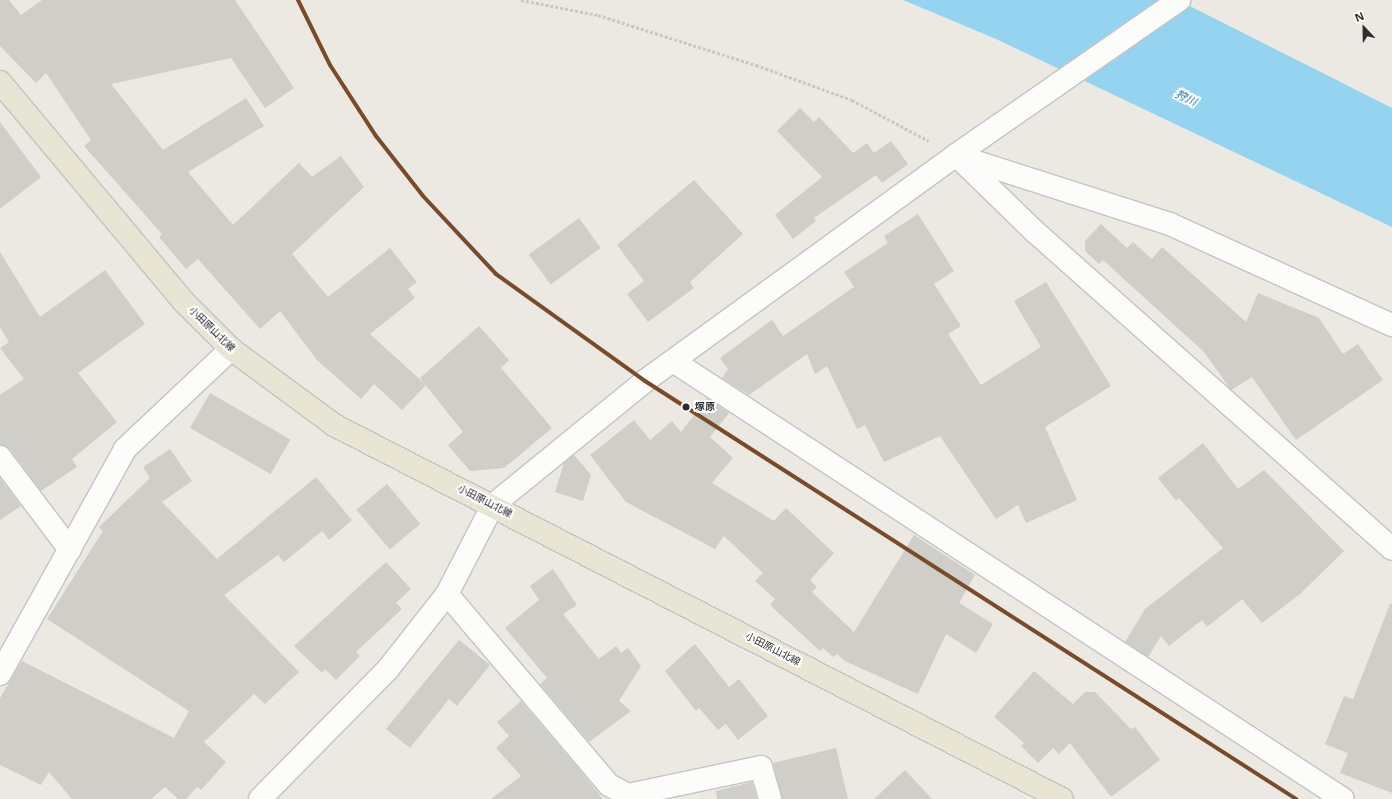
<!DOCTYPE html>
<html>
<head>
<meta charset="utf-8">
<style>
	body { margin:0 }
	#map { position:relative; width:1392px; height:799px; overflow:hidden; background:#ece8e2; font-family:"Open Sans","Noto Sans JP",sans-serif }
	div>[style] { position:absolute }
	.water>* { inset:0; background:#94d4f0 }
	.building>* { inset:0; background:#d0cec9; transform-origin:0 0 }
	.path>* { height:2.5px; margin-top:-1.25px; transform-origin:0; background:repeating-linear-gradient(90deg,#c8c8c8 0 3px,transparent 0 5px) }
	.roads { filter:drop-shadow(1px 0 #c5c4c3) drop-shadow(-1px 0 #c5c4c3) drop-shadow(0 1px #c5c4c3) drop-shadow(0 -1px #c5c4c3) }
	.minor>* { height:22px; margin:-11px; padding:0 11px; transform-origin:11px; border-radius:11px; background:#fcfcfb }
	.major>* { height:22px; margin:-11px; padding:0 11px; transform-origin:11px; border-radius:11px; background:#e9e5d4 }
	.rail-1>* { height:4px; margin:-2px; padding:0 2px; transform-origin:2px; border-radius:2px; background:#7a4b2a }
	.dots>* { width:11px; height:11px; translate:-50% -50%; box-sizing:border-box; border:2px solid #fff; border-radius:50% }
	span { translate:-50% -50%; white-space:nowrap; text-align:center; line-height:1.15; -webkit-text-stroke:4px #fff; paint-order:stroke }
	.street-label { font-size:10px; color:#2d2d2d }
	.stop-label { font-size:10px; color:#2d2d2d; font-weight:700 }
	.left { translate:0 -50%; text-align:left }
	.water-label { font-size:11px; color:#0669a9; font-style:italic }
	.north { position:absolute; left:1344px; top:8px; width:40px; height:40px; -webkit-text-stroke:3px #fff; paint-order:stroke; rotate:338deg; font-size:11px; font-weight:700; line-height:16px; text-align:center; color:#2d2d2d }
	.north::after { content:''; display:block; margin:auto; width:14px; height:18px; background:#2d2d2d; clip-path:polygon(50% 0,100% 100%,50% 72%,0 100%) }
</style>
</head>
<body>
<div id="map">
	<div class="water">
		<div style="clip-path:polygon(903px 0,1178px 0,1392px 108px,1392px 227px,996px 39px)"></div>
	</div>
	<div class="building">
		<div style="clip-path:polygon(0 0,9px 0,21px 15px,42px 0,235px 0,294px 88px,265px 108px,231px 58px,111px 84px,163px 150px,246px 98px,264px 126px,188px 172px,233px 225px,299px 163px,312px 177px,341px 156px,364px 187px,292px 254px,328px 297px,390px 248px,417px 282px,408px 289px,415px 298px,370px 334px,426px 385px,402px 410px,374px 384px,361px 399px,317px 360px,280px 311px,260px 329px,198px 259px,186px 269px,159px 237px,162px 234px,84px 146px,91px 140px,46px 73px,36px 83px,0 46px)"></div>
		<div style="clip-path:polygon(800px 108px,814px 122px,819px 117px,853px 153px,867px 143px,874px 153px,891px 141px,908px 164px,882px 183px,876px 175px,814px 218px,816px 221px,793px 239px,775px 215px,822px 177px,777px 131px)"></div>
		<div style="clip-path:polygon(0 122px,41px 177px,0 209px)"></div>
		<div style="clip-path:polygon(694px 180px,743px 234px,690px 282px,694px 288px,648px 322px,627px 294px,644px 281px,617px 245px)"></div>
		<div style="clip-path:polygon(918px 214px,954px 271px,934px 284px,961px 326px,948px 334px,981px 385px,1041px 347px,1014px 301px,1046px 282px,1111px 386px,1045px 427px,1077px 500px,1026px 523px,1018px 505px,996px 519px,940px 436px,884px 462px,865px 425px,857px 429px,827px 366px,815px 374px,807px 354px,749px 395px,722px 378px,728px 369px,720px 358px,772px 320px,783px 336px,854px 287px,844px 272px,888px 243px,884px 236px)"></div>
		<div style="left:579px;top:218px;width:37px;height:62px;rotate:54deg"></div>
		<div style="clip-path:polygon(1101px 224px,1127px 248px,1133px 242px,1152px 259px,1162px 247px,1246px 322px,1258px 293px,1319px 318px,1343px 354px,1358px 344px,1383px 380px,1296px 440px,1252px 377px,1231px 390px,1204px 352px,1103px 260px,1099px 264px,1085px 251px,1085px 241px)"></div>
		<div style="clip-path:polygon(0 252px,40px 317px,105px 270px,145px 324px,78px 373px,117px 422px,72px 459px,77px 467px,41px 491px,10px 449px,0 445px,0 395px,24px 379px,0 348px,9px 342px,0 327px)"></div>
		<div style="clip-path:polygon(479px 326px,509px 360px,501px 368px,552px 428px,504px 468px,470px 471px,448px 445px,463px 432px,420px 378px)"></div>
		<div style="left:210px;top:393px;width:93px;height:40px;rotate:30deg"></div>
		<div style="clip-path:polygon(707px 398px,729px 413px,710px 437px,733px 458px,712px 483px,774px 521px,786px 508px,834px 553px,810px 580px,817px 587px,812px 592px,854px 632px,914px 535px,975px 575px,959px 603px,993px 624px,976px 653px,946px 634px,918px 694px,845px 661px,837px 654px,833px 657px,823px 648px,820px 651px,770px 605px,775px 599px,755px 581px,763px 573px,724px 536px,715px 549px,626px 502px,590px 455px,634px 420px,650px 440px,672px 421px,681px 432px)"></div>
		<div style="clip-path:polygon(1203px 443px,1238px 489px,1264px 470px,1344px 551px,1300px 594px,1262px 623px,1242px 599px,1207px 627px,1202px 620px,1169px 646px,1161px 636px,1148px 657px,1125px 642px,1145px 609px,1223px 548px,1179px 498px,1176px 501px,1158px 478px)"></div>
		<div style="clip-path:polygon(170px 449px,192px 481px,162px 502px,217px 559px,316px 477px,352px 520px,329px 540px,322px 531px,284px 562px,278px 555px,224px 595px,299px 672px,265px 704px,254px 694px,204px 742px,226px 762px,201px 790px,197px 787px,186px 799px,178px 799px,165px 787px,151px 799px,72px 799px,49px 772px,41px 785px,0 765px,0 698px,22px 661px,174px 738px,189px 711px,47px 619px,103px 531px,99px 527px,150px 478px,143px 467px)"></div>
		<div style="clip-path:polygon(574px 455px,591px 475px,583px 501px,555px 492px,564px 463px)"></div>
		<div style="clip-path:polygon(0 478px,21px 506px,0 520px)"></div>
		<div style="left:387px;top:484px;width:52px;height:40px;rotate:50deg"></div>
		<div style="clip-path:polygon(386px 562px,411px 589px,396px 603px,402px 609px,356px 652px,360px 656px,336px 680px,325px 669px,322px 673px,294px 646px)"></div>
		<div style="clip-path:polygon(553px 569px,577px 605px,563px 614px,599px 659px,616px 646px,621px 653px,628px 648px,641px 666px,619px 701px,631px 711px,589px 742px,540px 684px,547px 678px,505px 628px,539px 600px,530px 586px)"></div>
		<div style="clip-path:polygon(1390px 604px,1392px 604px,1392px 793px,1340px 773px,1348px 753px,1325px 744px,1344px 696px,1353px 699px)"></div>
		<div style="clip-path:polygon(459px 640px,490px 665px,457px 706px,449px 699px,410px 748px,386px 729px)"></div>
		<div style="clip-path:polygon(695px 644px,729px 687px,739px 679px,768px 716px,738px 740px,726px 724px,718px 730px,699px 708px,696px 711px,665px 671px)"></div>
		<div style="clip-path:polygon(1034px 671px,1073px 704px,1085px 692px,1095px 692px,1131px 729px,1135px 727px,1160px 760px,1111px 797px,1070px 743px,1059px 754px,1053px 748px,1038px 763px,1021px 746px,1024px 743px,994px 717px)"></div>
		<div style="clip-path:polygon(521px 701px,579px 769px,603px 799px,491px 799px,521px 776px,496px 748px,509px 736px,497px 722px)"></div>
		<div style="clip-path:polygon(836px 748px,848px 799px,782px 799px,773px 763px)"></div>
		<div style="clip-path:polygon(905px 770px,932px 799px,874px 799px)"></div>
		<div style="clip-path:polygon(752px 782px,757px 799px,717px 799px,716px 791px)"></div>
	</div>
	<div class="path">
		<div style="left:521px;top:0;width:78px;rotate:11deg"></div>
		<div style="left:598px;top:15px;width:166px;rotate:17.6deg"></div>
		<div style="left:756px;top:65px;width:102px;rotate:20deg"></div>
		<div style="left:852px;top:100px;width:87px;rotate:28deg"></div>
	</div>
	<div class="roads">
		<div class="minor">
			<div style="left:956px;top:155px;width:107px;rotate:44.2deg"></div>
			<div style="left:1033px;top:230px;width:480px;rotate:41.6deg"></div>
			<div style="left:961px;top:157px;width:219px;rotate:17.8deg"></div>
			<div style="left:1170px;top:224px;width:244px;rotate:24.5deg"></div>
			<div style="left:673px;top:361px;width:800px;rotate:33.17deg"></div>
			<div style="left:0;top:457px;width:116px;rotate:53deg"></div>
			<div style="left:447px;top:594px;width:250px;rotate:49.7deg"></div>
			<div style="left:609px;top:785px;width:21px;rotate:28deg"></div>
			<div style="left:628px;top:795px;width:136px;rotate:-11.9deg"></div>
			<div style="left:761px;top:767px;width:33px;rotate:74deg"></div>
			<div style="left:0;top:674px;width:257px;rotate:-60.9deg"></div>
			<div style="left:125px;top:449px;width:146px;rotate:-43.3deg"></div>
			<div style="left:260px;top:799px;width:182px;rotate:-45.4deg"></div>
			<div style="left:388px;top:669px;width:95px;rotate:-51.8deg"></div>
			<div style="left:447px;top:594px;width:100px;rotate:-62.7deg"></div>
			<div style="left:493px;top:505px;width:196px;rotate:-39.2deg"></div>
			<div style="left:645px;top:381px;width:384px;rotate:-36deg"></div>
			<div style="left:956px;top:155px;width:272px;rotate:-34.8deg"></div>
		</div>
		<div class="major">
			<div style="left:0;top:82px;width:285px;rotate:50.1deg"></div>
			<div style="left:183px;top:301px;width:68px;rotate:45deg"></div>
			<div style="left:231px;top:349px;width:128px;rotate:36.4deg"></div>
			<div style="left:334px;top:425px;width:818px;rotate:27.19deg"></div>
		</div>
	</div>
	<div class="rail-1">
		<div style="left:298px;top:0;width:72px;rotate:63.8deg"></div>
		<div style="left:330px;top:65px;width:85px;rotate:57.1deg"></div>
		<div style="left:376px;top:136px;width:76px;rotate:51.9deg"></div>
		<div style="left:423px;top:196px;width:107px;rotate:46.9deg"></div>
		<div style="left:496px;top:274px;width:183px;rotate:35.7deg"></div>
		<div style="left:645px;top:381px;width:774px;rotate:32.7deg"></div>
	</div>
	<div class="dots">
		<div style="left:686px;top:407px;background:#2d2d2d"></div>
	</div>
	<div class="street-label">
		<span style="left:212px;top:329px;rotate:44deg">小田原山北線</span>
		<span style="left:485px;top:501px;rotate:27deg">小田原山北線</span>
		<span style="left:773px;top:649px;rotate:27deg">小田原山北線</span>
	</div>
	<div class="stop-label">
		<span class="left" style="left:695px;top:407px">塚原</span>
	</div>
	<div class="water-label">
		<span style="left:1186px;top:98px;rotate:26deg">狩川</span>
	</div>
	<div class="north">N</div>
</div>
</body>
</html>
